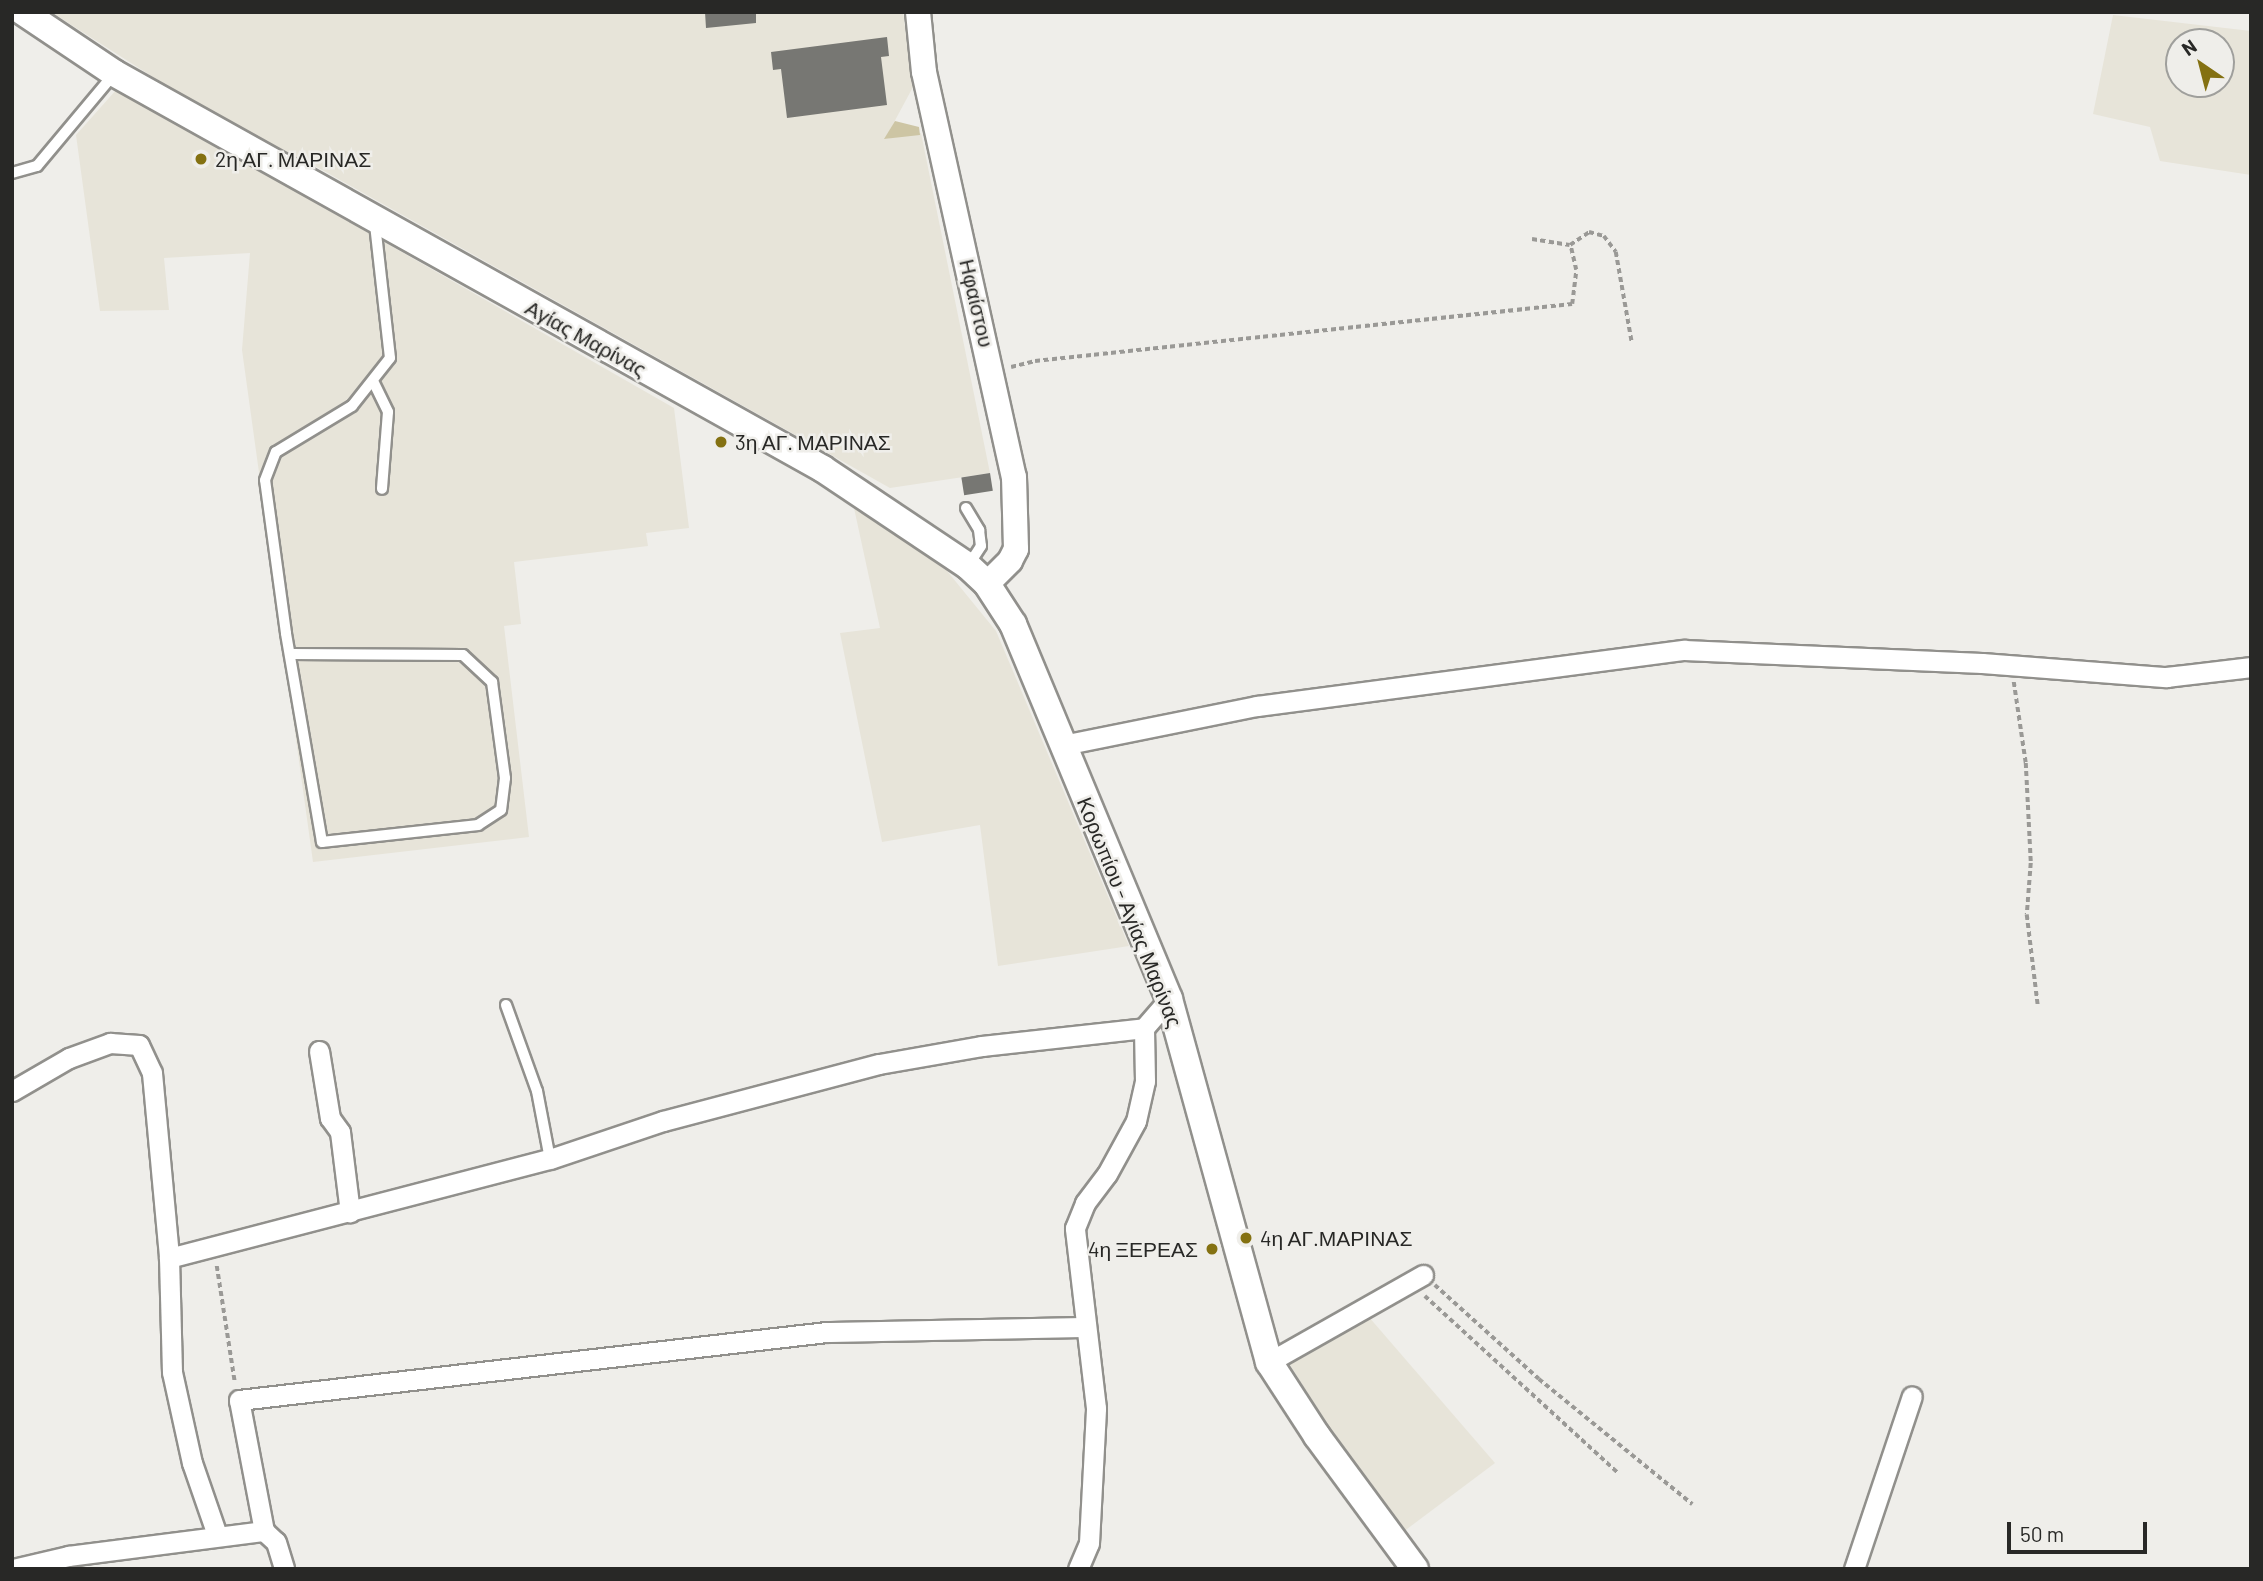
<!DOCTYPE html>
<html>
<head>
<meta charset="utf-8">
<style>
	body { margin:0 }
	#map { position:relative; width:2263px; height:1581px; overflow:hidden; background:#efeeea; font-family:Barlow,sans-serif }
	div>[style] { position:absolute }
	.built>* { inset:0; background:#e7e4d9 }
	.green>* { inset:0; background:#cdc5a4 }
	.building>* { inset:0; background:#777773; transform-origin:0 0 }
	.path>* { height:3.5px; margin-top:-1.75px; transform-origin:0; background:repeating-linear-gradient(90deg,#9a9996 0 5px,transparent 0 8.5px) }
	.roads { filter:drop-shadow(2px 0 #91908c) drop-shadow(-2px 0 #91908c) drop-shadow(0 2px #91908c) drop-shadow(0 -2px #91908c) }
	.service>* { height:10px; margin:-5px; padding:0 5px; transform-origin:5px; border-radius:5px; background:#fff }
	.minor>* { height:19px; margin:-9.5px; padding:0 9.5px; transform-origin:9.5px; border-radius:9.5px; background:#fff }
	.tertiary>* { height:24px; margin:-12px; padding:0 12px; transform-origin:12px; border-radius:12px; background:#fff }
	.secondary>* { height:26px; margin:-13px; padding:0 13px; transform-origin:13px; border-radius:13px; background:#fff }
	.dots>* { width:19px; height:19px; translate:-50% -50%; box-sizing:border-box; border:4px solid #efeeea; border-radius:50% }
	span { translate:-50% -50%; white-space:nowrap; text-align:center; line-height:1.15; -webkit-text-stroke:5px #efeeea; paint-order:stroke }
	.poi-label { font-size:21px; color:#282826 }
	.left { translate:0 -50%; text-align:left }
	.right { translate:-100% -50%; text-align:right }
	.street-label { font-size:21px; color:#282826 }
	.frame { position:absolute; inset:0; border:14px solid #282826; pointer-events:none }
	.north { position:absolute; left:2165px; top:28px; width:70px; height:70px; box-sizing:border-box; background:#efeeea; border:2px solid #9f9f9c; border-radius:50%; rotate:325deg; font-size:19px; font-weight:700; line-height:28px; text-align:center; color:#282826 }
	.north::after { content:''; display:block; margin:auto; width:24px; height:32px; background:#847112; clip-path:polygon(50% 0,100% 100%,50% 72%,0 100%) }
	.scale { position:absolute; left:2007px; top:1522px; width:140px; height:32px; box-sizing:border-box; border:4px solid #282826; border-top:0; padding-left:9px; font-size:21px; line-height:24px; white-space:nowrap; color:#282826; -webkit-text-stroke:5px #efeeea; paint-order:stroke }
</style>
</head>
<body>
<div id="map">
	<div class="built">
		<div style="clip-path:polygon(51px 12px,903px 12px,913px 87px,885px 139px,921px 133px,990px 473px,890px 488px,324px 171px,197px 105px)"></div>
		<div style="clip-path:polygon(evenodd,2113px 15px,2251px 31px,2251px 175px,2160px 161px,2150px 127px,2093px 114px,2113px 15px,2179px 42px,2221px 42px,2221px 84px,2179px 84px,2179px 42px)"></div>
		<div style="clip-path:polygon(117px 89px,674px 408px,689px 528px,646px 533px,648px 546px,514px 562px,521px 624px,504px 626px,529px 837px,313px 862px,242px 350px,250px 253px,164px 258px,169px 310px,100px 311px,76px 135px)"></div>
		<div style="clip-path:polygon(854px 508px,943px 566px,996px 631px,1129px 946px,998px 966px,980px 825px,882px 842px,840px 633px,880px 628px)"></div>
		<div style="clip-path:polygon(1362px 1309px,1495px 1463px,1403px 1532px,1332px 1435px,1286px 1358px)"></div>
	</div>
	<div class="green">
		<div style="clip-path:polygon(895px 121px,919px 127px,920px 135px,884px 139px)"></div>
	</div>
	<div class="building">
		<div style="clip-path:polygon(705px 12px,756px 12px,756px 23px,706px 28px)"></div>
		<div style="clip-path:polygon(887px 37px,889px 56px,881px 57px,887px 105px,787px 118px,781px 69px,773px 70px,771px 52px)"></div>
		<div style="left:990px;top:473px;width:18px;height:29px;rotate:81deg"></div>
	</div>
	<div class="path">
		<div style="left:1532px;top:239px;width:38px;rotate:9deg"></div>
		<div style="left:1011px;top:367px;width:25px;rotate:-14deg"></div>
		<div style="left:1035px;top:361px;width:540px;rotate:-6.06deg"></div>
		<div style="left:1572px;top:304px;width:34px;rotate:-83deg"></div>
		<div style="left:1576px;top:270px;width:26px;rotate:-103deg"></div>
		<div style="left:1570px;top:245px;width:23px;rotate:-34deg"></div>
		<div style="left:1589px;top:232px;width:16px;rotate:15deg"></div>
		<div style="left:1604px;top:236px;width:20px;rotate:53deg"></div>
		<div style="left:1616px;top:252px;width:92px;rotate:80deg"></div>
		<div style="left:2014px;top:682px;width:82px;rotate:81.6deg"></div>
		<div style="left:2026px;top:763px;width:100px;rotate:87.1deg"></div>
		<div style="left:2031px;top:863px;width:52px;rotate:94.4deg"></div>
		<div style="left:2027px;top:915px;width:92px;rotate:83.1deg"></div>
		<div style="left:217px;top:1266px;width:117px;rotate:81.2deg"></div>
		<div style="left:1435px;top:1285px;width:140px;rotate:42.1deg"></div>
		<div style="left:1539px;top:1379px;width:198px;rotate:39.2deg"></div>
		<div style="left:1425px;top:1296px;width:263px;rotate:42.5deg"></div>
	</div>
	<div class="roads">
		<div class="service">
			<div style="left:12px;top:173px;width:26px;rotate:-16deg"></div>
			<div style="left:37px;top:166px;width:120px;rotate:-50.1deg"></div>
			<div style="left:374px;top:383px;width:32px;rotate:64deg"></div>
			<div style="left:388px;top:412px;width:77px;rotate:94.5deg"></div>
			<div style="left:966px;top:508px;width:26px;rotate:59deg"></div>
			<div style="left:979px;top:530px;width:16px;rotate:83deg"></div>
			<div style="left:981px;top:546px;width:24px;rotate:123deg"></div>
			<div style="left:291px;top:654px;width:172px;rotate:0.3deg"></div>
			<div style="left:463px;top:655px;width:40px;rotate:43deg"></div>
			<div style="left:492px;top:682px;width:97px;rotate:82.3deg"></div>
			<div style="left:505px;top:778px;width:32px;rotate:97deg"></div>
			<div style="left:501px;top:810px;width:27px;rotate:147deg"></div>
			<div style="left:478px;top:825px;width:157px;rotate:173.8deg"></div>
			<div style="left:322px;top:842px;width:212px;rotate:-99.8deg"></div>
			<div style="left:286px;top:633px;width:154px;rotate:-97.8deg"></div>
			<div style="left:265px;top:480px;width:30px;rotate:-69deg"></div>
			<div style="left:276px;top:452px;width:89px;rotate:-31.2deg"></div>
			<div style="left:352px;top:406px;width:61px;rotate:-51.6deg"></div>
			<div style="left:390px;top:358px;width:134px;rotate:-96.4deg"></div>
			<div style="left:506px;top:1005px;width:91px;rotate:70.2deg"></div>
			<div style="left:537px;top:1091px;width:69px;rotate:79.2deg"></div>
		</div>
		<div class="minor">
			<div style="left:1063px;top:745px;width:198px;rotate:-11.4deg"></div>
			<div style="left:1257px;top:706px;width:431px;rotate:-7.5deg"></div>
			<div style="left:1684px;top:650px;width:298px;rotate:2.5deg"></div>
			<div style="left:1982px;top:663px;width:185px;rotate:4.4deg"></div>
			<div style="left:2166px;top:677px;width:86px;rotate:-6.7deg"></div>
			<div style="left:319px;top:1051px;width:68px;rotate:80.7deg"></div>
			<div style="left:330px;top:1118px;width:17px;rotate:54deg"></div>
			<div style="left:340px;top:1132px;width:81px;rotate:82.9deg"></div>
			<div style="left:12px;top:1091px;width:66px;rotate:-30.1deg"></div>
			<div style="left:69px;top:1058px;width:44px;rotate:-20.1deg"></div>
			<div style="left:110px;top:1043px;width:29px;rotate:4deg"></div>
			<div style="left:139px;top:1045px;width:31px;rotate:65deg"></div>
			<div style="left:152px;top:1073px;width:186px;rotate:84.7deg"></div>
			<div style="left:1269px;top:1362px;width:177px;rotate:-29.5deg"></div>
			<div style="left:264px;top:1531px;width:133px;rotate:-100.8deg"></div>
			<div style="left:239px;top:1400px;width:592px;rotate:-6.6deg"></div>
			<div style="left:827px;top:1332px;width:259px;rotate:-1.1deg"></div>
			<div style="left:217px;top:1535px;width:76px;rotate:-109.1deg"></div>
			<div style="left:192px;top:1463px;width:93px;rotate:-102.4deg"></div>
			<div style="left:172px;top:1372px;width:114px;rotate:-91.5deg"></div>
			<div style="left:169px;top:1258px;width:394px;rotate:-14.6deg"></div>
			<div style="left:550px;top:1159px;width:119px;rotate:-18.6deg"></div>
			<div style="left:663px;top:1121px;width:223px;rotate:-14.8deg"></div>
			<div style="left:879px;top:1064px;width:105px;rotate:-9.9deg"></div>
			<div style="left:982px;top:1046px;width:163px;rotate:-6.3deg"></div>
			<div style="left:13px;top:1569px;width:57px;rotate:-13.3deg"></div>
			<div style="left:68px;top:1556px;width:198px;rotate:-7.3deg"></div>
			<div style="left:264px;top:1531px;width:16px;rotate:43deg"></div>
			<div style="left:276px;top:1542px;width:28px;rotate:73deg"></div>
			<div style="left:1078px;top:1569px;width:28px;rotate:-67deg"></div>
			<div style="left:1089px;top:1543px;width:135px;rotate:-87deg"></div>
			<div style="left:1096px;top:1408px;width:181px;rotate:-96.7deg"></div>
			<div style="left:1075px;top:1228px;width:27px;rotate:-68deg"></div>
			<div style="left:1085px;top:1203px;width:36px;rotate:-53deg"></div>
			<div style="left:1107px;top:1174px;width:60px;rotate:-61.3deg"></div>
			<div style="left:1136px;top:1121px;width:41px;rotate:-77.3deg"></div>
			<div style="left:1145px;top:1081px;width:53px;rotate:-91.1deg"></div>
			<div style="left:1144px;top:1028px;width:38px;rotate:-49deg"></div>
			<div style="left:1854px;top:1569px;width:182px;rotate:-71.5deg"></div>
		</div>
		<div class="tertiary">
			<div style="left:918px;top:12px;width:60px;rotate:84.3deg"></div>
			<div style="left:924px;top:72px;width:415px;rotate:77.5deg"></div>
			<div style="left:1014px;top:477px;width:72px;rotate:88.4deg"></div>
			<div style="left:1016px;top:549px;width:13px;rotate:117deg"></div>
			<div style="left:1010px;top:561px;width:33px;rotate:135deg"></div>
		</div>
		<div class="secondary">
			<div style="left:23px;top:12px;width:110px;rotate:33.8deg"></div>
			<div style="left:114px;top:73px;width:812px;rotate:29.18deg"></div>
			<div style="left:823px;top:469px;width:174px;rotate:33.8deg"></div>
			<div style="left:968px;top:566px;width:26px;rotate:43deg"></div>
			<div style="left:987px;top:584px;width:48px;rotate:57deg"></div>
			<div style="left:1013px;top:624px;width:406px;rotate:67.4deg"></div>
			<div style="left:1169px;top:999px;width:377px;rotate:74.6deg"></div>
			<div style="left:1269px;top:1362px;width:88px;rotate:57deg"></div>
			<div style="left:1317px;top:1436px;width:165px;rotate:53.6deg"></div>
		</div>
	</div>
	<div class="dots">
		<div style="left:201px;top:159px;background:#847112"></div>
		<div style="left:721px;top:442px;background:#847112"></div>
		<div style="left:1246px;top:1238px;background:#847112"></div>
		<div style="left:1212px;top:1249px;background:#847112"></div>
	</div>
	<div class="poi-label">
		<span class="left" style="left:215px;top:159px">2η ΑΓ. ΜΑΡΙΝΑΣ</span>
		<span class="left" style="left:735px;top:442px">3η ΑΓ. ΜΑΡΙΝΑΣ</span>
		<span class="left" style="left:1260px;top:1238px">4η ΑΓ.ΜΑΡΙΝΑΣ</span>
		<span class="right" style="left:1198px;top:1249px">4η ΞΕΡΕΑΣ</span>
	</div>
	<div class="street-label">
		<span style="left:977px;top:303px;rotate:77deg">Ηφαίστου</span>
		<span style="left:586px;top:338px;rotate:29deg">Αγίας Μαρίνας</span>
		<span style="left:1130px;top:912px;rotate:68deg">Κορωπίου - Αγίας Μαρίνας</span>
	</div>
	<div class="frame"></div>
	<div class="north">N</div>
	<div class="scale">50 m</div>
</div>
</body>
</html>
